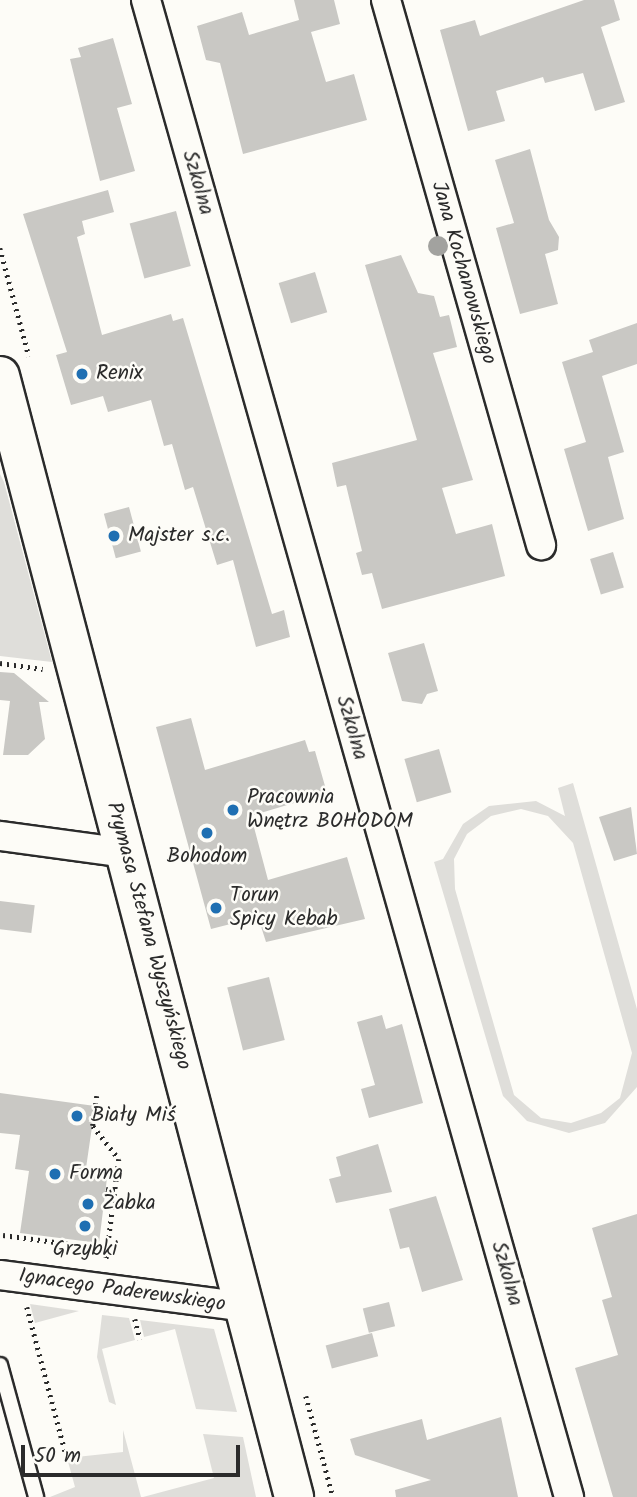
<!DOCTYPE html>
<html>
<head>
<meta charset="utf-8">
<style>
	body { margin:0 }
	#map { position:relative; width:637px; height:1497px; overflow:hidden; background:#fdfcf7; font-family:Kalam,sans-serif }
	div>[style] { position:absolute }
	.green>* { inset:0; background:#dfdeda }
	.building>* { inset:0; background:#c9c8c4; transform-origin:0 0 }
	.path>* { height:4.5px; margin-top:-2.25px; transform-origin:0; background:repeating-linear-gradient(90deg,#2b2b2b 0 2px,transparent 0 7px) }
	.roads { filter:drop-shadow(2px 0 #2b2b2b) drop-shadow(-2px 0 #2b2b2b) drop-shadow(0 2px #2b2b2b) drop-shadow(0 -2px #2b2b2b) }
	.lane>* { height:14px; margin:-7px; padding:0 7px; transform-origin:7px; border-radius:7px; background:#fdfcf7 }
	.street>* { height:28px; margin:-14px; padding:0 14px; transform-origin:14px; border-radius:14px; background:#fdfcf7 }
	.secondary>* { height:38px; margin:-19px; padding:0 19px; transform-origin:19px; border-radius:19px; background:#fdfcf7 }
	.trees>* { width:20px; height:20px; margin:-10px; border-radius:50%; background:#a2a29f }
	.dots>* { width:19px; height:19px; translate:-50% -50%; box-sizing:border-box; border:4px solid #fdfcf7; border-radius:50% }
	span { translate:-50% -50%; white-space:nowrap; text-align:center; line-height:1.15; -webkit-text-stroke:5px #fdfcf7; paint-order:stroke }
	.street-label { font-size:21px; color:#2b2b2b }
	.poi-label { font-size:21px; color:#2b2b2b }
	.left { translate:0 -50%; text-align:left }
	.scale { position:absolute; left:21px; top:1445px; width:219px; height:32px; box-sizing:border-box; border:4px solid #2b2b2b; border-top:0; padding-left:9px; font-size:21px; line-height:24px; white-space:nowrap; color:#2b2b2b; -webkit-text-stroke:5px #fdfcf7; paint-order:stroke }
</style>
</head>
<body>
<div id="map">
	<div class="green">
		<div style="clip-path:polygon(0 474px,4px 482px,52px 662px,0 656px)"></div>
		<div style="clip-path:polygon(evenodd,573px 783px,637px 1009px,637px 1087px,605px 1123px,569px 1133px,527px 1121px,503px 1096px,434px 862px,443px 859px,463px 824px,489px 806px,536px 801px,565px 816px,558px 788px,573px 783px,521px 809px,548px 816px,573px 843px,632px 1053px,620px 1098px,601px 1113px,571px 1123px,541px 1118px,514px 1095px,455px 889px,454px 859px,467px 834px,491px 816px,521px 809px)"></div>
		<div style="clip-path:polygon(30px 1304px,79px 1311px,35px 1323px)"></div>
		<div style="clip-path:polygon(102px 1315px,129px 1318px,135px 1340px,102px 1349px,116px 1405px,109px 1402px,97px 1357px)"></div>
		<div style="clip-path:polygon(140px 1320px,214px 1329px,237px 1412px,196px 1409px,175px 1329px,144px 1337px)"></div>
		<div style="clip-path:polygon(123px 1430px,141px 1497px,50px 1497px,75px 1487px,67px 1458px,123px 1452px)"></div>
		<div style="clip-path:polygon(203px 1434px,243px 1437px,256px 1497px,143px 1497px,214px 1478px)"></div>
	</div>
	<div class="building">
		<div style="clip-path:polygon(294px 0,334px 0,340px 24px,311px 32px,326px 82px,354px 74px,367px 120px,243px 154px,220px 63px,206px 60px,197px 26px,242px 12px,249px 35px,299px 20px)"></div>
		<div style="clip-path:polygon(584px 0,614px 0,620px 20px,601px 27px,625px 102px,595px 111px,583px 73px,545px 83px,543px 77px,496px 91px,505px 121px,468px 131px,440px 30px,475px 20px,480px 36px)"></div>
		<div style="clip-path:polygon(113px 38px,132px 104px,117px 108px,135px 171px,100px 181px,70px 59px,81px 57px,78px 48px)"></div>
		<div style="clip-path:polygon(530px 149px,549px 220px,559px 237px,558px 250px,545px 254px,558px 304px,520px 314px,496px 228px,514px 223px,495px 160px)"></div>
		<div style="clip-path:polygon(108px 190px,114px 212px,82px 221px,85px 234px,77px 237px,102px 335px,171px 314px,173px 321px,183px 318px,272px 614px,284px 610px,290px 637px,256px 647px,233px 560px,217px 565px,193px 487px,185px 490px,172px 444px,164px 446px,151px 400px,108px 412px,103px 396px,71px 405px,56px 355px,67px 352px,23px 214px)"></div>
		<div style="left:176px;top:211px;width:57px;height:48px;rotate:75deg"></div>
		<div style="clip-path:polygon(401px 255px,418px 293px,434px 296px,440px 317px,449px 315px,457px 347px,433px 353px,473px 480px,442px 488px,456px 534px,492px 524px,505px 576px,382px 609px,372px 573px,362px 575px,356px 553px,362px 551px,346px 485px,337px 487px,332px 463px,417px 440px,365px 265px)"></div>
		<div style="left:315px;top:272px;width:42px;height:38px;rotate:73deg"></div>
		<div style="clip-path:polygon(637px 323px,637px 364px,602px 376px,624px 452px,608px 457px,624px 519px,588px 531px,564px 449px,586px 442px,562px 362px,593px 352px,589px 340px)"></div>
		<div style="left:129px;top:507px;width:46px;height:26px;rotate:75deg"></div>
		<div style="left:613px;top:552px;width:37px;height:24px;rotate:73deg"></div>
		<div style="clip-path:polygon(424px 643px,438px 691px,427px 694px,422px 704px,402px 701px,388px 653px)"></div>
		<div style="clip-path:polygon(0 672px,14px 673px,49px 702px,39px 702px,45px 739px,28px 755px,3px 755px,10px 701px,0 700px)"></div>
		<div style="clip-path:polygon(191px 718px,205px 770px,305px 740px,309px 752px,315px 751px,327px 793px,251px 816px,268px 880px,347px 857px,365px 919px,266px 942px,258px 917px,211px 929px,156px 727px)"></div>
		<div style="left:439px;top:749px;width:45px;height:36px;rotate:74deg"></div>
		<div style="clip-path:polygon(631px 807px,637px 854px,614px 861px,599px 817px)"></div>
		<div style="left:0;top:901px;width:35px;height:28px;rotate:7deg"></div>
		<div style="left:269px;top:977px;width:65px;height:43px;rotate:76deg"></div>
		<div style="clip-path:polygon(382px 1015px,386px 1029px,402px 1024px,423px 1103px,369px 1118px,361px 1089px,375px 1085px,357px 1022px)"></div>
		<div style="clip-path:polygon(0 1093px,95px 1106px,85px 1175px,107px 1178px,99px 1243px,20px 1233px,29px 1171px,15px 1169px,20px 1135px,0 1133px)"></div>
		<div style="clip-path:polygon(378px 1144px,392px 1192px,336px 1203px,329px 1179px,341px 1176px,336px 1157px)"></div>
		<div style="clip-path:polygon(436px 1196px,463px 1280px,422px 1292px,409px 1247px,400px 1249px,389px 1209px)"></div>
		<div style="clip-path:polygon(637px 1214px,637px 1497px,613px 1497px,575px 1368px,618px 1355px,602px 1300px,612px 1297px,592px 1228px)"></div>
		<div style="left:389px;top:1302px;width:25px;height:27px;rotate:76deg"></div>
		<div style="left:372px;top:1333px;width:24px;height:48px;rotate:75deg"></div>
		<div style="clip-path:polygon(501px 1417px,518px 1497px,396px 1497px,395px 1490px,431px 1480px,355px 1455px,350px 1439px,422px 1419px,427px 1440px)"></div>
	</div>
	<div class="path">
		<div style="left:0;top:248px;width:112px;rotate:75deg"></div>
		<div style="left:0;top:663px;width:43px;rotate:7.9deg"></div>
		<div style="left:97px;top:1096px;width:30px;rotate:98deg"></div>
		<div style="left:93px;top:1126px;width:42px;rotate:51.8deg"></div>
		<div style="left:119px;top:1159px;width:102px;rotate:97.3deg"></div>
		<div style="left:106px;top:1189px;width:9px;rotate:13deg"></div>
		<div style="left:3px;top:1235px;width:105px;rotate:7.7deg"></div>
		<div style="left:27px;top:1307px;width:156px;rotate:75.2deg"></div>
		<div style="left:135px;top:1319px;width:21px;rotate:76deg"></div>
		<div style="left:306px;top:1396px;width:105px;rotate:75deg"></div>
	</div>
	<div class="roads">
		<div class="lane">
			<div style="left:0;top:1365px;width:137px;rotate:74.7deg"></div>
		</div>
		<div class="street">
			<div style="left:146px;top:0;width:1556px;rotate:74.22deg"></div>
			<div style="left:386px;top:0;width:567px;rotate:74.12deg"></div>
			<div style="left:0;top:836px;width:127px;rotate:7.7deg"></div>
			<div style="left:0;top:1275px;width:247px;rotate:7.4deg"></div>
		</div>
		<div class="secondary">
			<div style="left:0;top:376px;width:1159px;rotate:75.3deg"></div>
		</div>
	</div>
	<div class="trees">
		<div style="left:438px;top:246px"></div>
	</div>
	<div class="dots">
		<div style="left:82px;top:374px;background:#1f6fb2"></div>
		<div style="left:114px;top:536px;background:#1f6fb2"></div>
		<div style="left:233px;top:810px;background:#1f6fb2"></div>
		<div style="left:207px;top:833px;background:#1f6fb2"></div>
		<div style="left:216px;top:908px;background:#1f6fb2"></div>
		<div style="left:77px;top:1116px;background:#1f6fb2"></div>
		<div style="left:55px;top:1174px;background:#1f6fb2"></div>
		<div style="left:88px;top:1204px;background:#1f6fb2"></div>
		<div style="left:85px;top:1226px;background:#1f6fb2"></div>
	</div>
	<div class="street-label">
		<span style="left:197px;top:183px;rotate:74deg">Szkolna</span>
		<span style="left:463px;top:273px;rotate:74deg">Jana Kochanowskiego</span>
		<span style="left:351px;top:728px;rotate:74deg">Szkolna</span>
		<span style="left:148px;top:936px;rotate:75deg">Prymasa Stefana Wyszyńskiego</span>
		<span style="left:506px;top:1274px;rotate:74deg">Szkolna</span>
		<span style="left:122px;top:1291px;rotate:8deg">Ignacego Paderewskiego</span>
	</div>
	<div class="poi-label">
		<span class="left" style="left:96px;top:374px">Renix</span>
		<span class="left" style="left:128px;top:536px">Majster s.c.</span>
		<span class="left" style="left:247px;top:810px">Pracownia<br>Wnętrz BOHODOM</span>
		<span style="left:207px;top:857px">Bohodom</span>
		<span class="left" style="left:230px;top:908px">Torun<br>Spicy Kebab</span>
		<span class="left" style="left:91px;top:1116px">Biały Miś</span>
		<span class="left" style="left:69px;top:1174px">Forma</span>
		<span class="left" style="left:102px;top:1204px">Żabka</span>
		<span style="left:85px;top:1250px">Grzybki</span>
	</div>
	<div class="scale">50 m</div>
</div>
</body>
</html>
